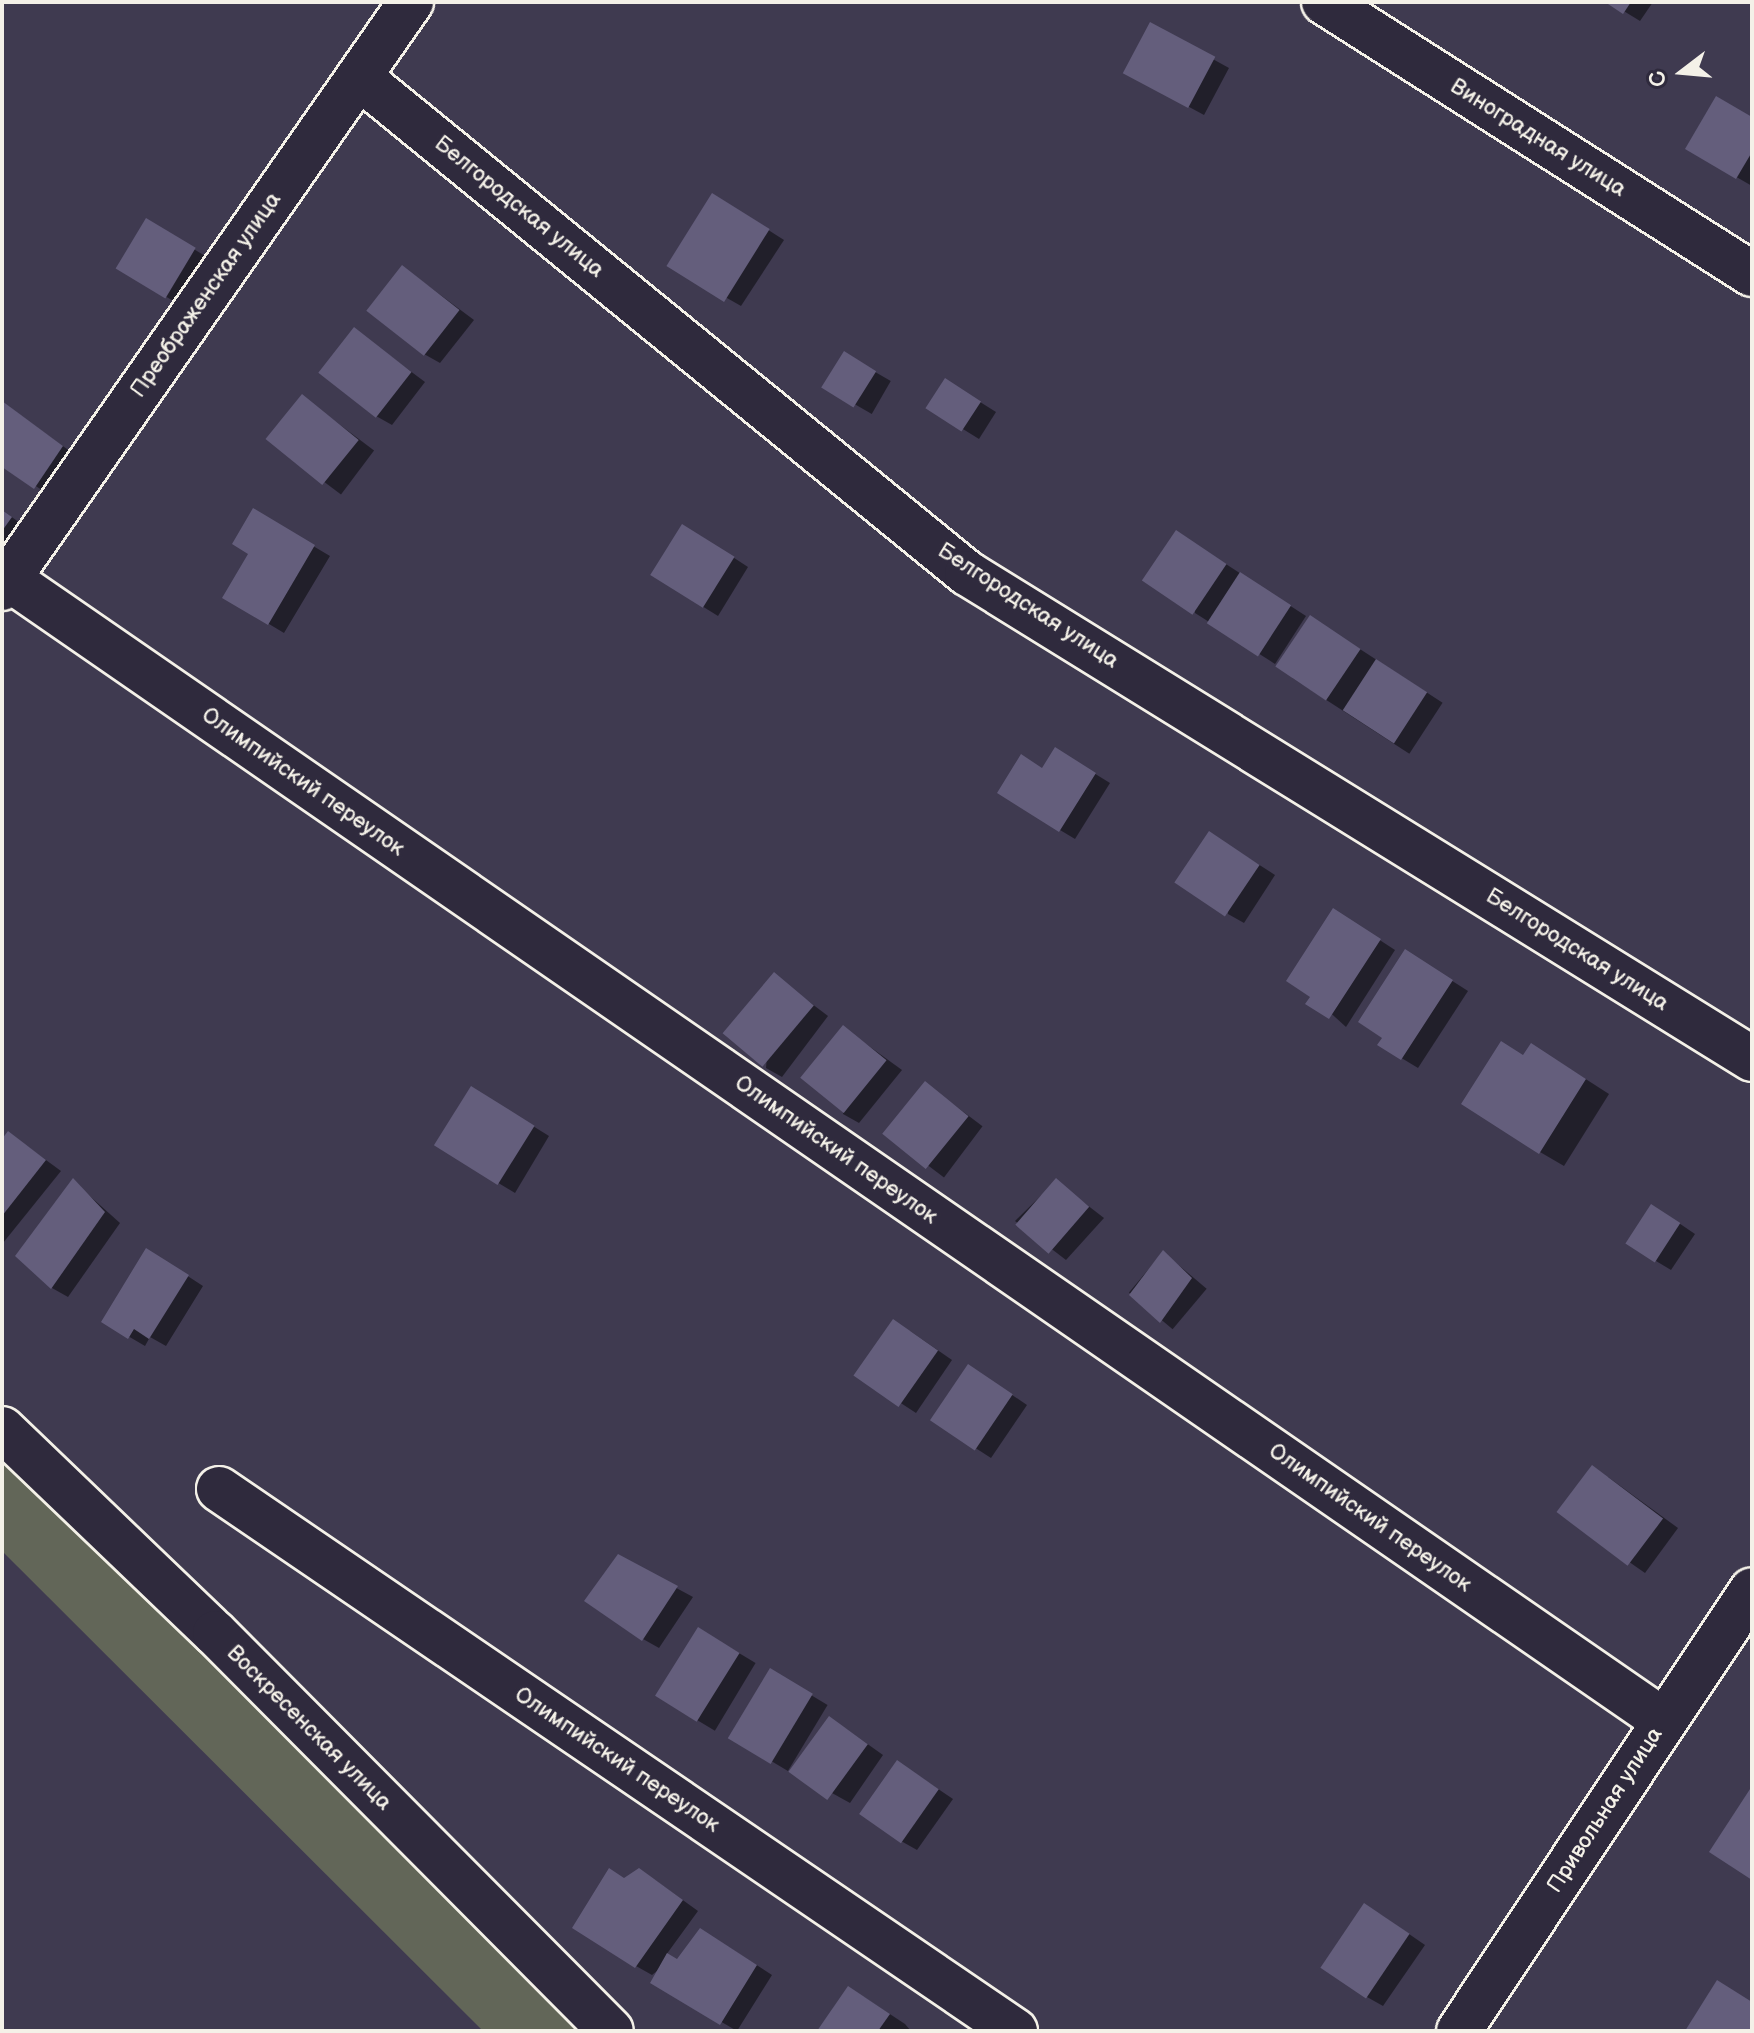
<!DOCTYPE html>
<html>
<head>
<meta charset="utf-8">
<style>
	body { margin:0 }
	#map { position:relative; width:1754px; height:2033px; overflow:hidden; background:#3f3a50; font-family:"Balsamiq Sans",sans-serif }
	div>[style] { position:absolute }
	.green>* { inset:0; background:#626658 }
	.shadow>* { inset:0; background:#0007; transform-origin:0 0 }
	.building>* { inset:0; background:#645e7c; transform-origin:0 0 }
	.roads { filter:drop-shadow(2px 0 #f4f1e8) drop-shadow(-2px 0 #f4f1e8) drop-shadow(0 2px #f4f1e8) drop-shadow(0 -2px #f4f1e8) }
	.minor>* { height:44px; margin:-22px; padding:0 22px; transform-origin:22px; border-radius:22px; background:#2f2a3d }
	span { translate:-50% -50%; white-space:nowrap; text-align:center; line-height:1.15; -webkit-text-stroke:6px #2f2a3d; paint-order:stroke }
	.street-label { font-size:22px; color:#f4f1e8 }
	.frame { position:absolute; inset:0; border:4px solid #f4f1e8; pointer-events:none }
	.north { position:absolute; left:1642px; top:32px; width:80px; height:80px; -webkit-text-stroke:6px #2f2a3d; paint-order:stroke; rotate:254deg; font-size:22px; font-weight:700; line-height:32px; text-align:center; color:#f4f1e8 }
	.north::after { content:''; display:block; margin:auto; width:28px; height:36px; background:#f4f1e8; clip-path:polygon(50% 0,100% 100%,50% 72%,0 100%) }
</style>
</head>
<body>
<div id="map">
	<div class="green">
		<div style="clip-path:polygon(2px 1429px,611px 2031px,483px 2031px,2px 1551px)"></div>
	</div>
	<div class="shadow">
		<div style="clip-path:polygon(1609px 2px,1653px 2px,1640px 21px)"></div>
		<div style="clip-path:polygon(1151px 25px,1229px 68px,1204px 115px,1141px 81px)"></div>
		<div style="clip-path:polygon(1752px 119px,1752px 186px,1688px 149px)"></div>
		<div style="clip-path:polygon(729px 205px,784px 240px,741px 306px,669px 265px)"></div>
		<div style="left:147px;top:221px;width:74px;height:55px;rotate:31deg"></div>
		<div style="clip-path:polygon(403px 267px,474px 320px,440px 363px,424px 354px)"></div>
		<div style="clip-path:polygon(354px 329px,425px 382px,392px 425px,376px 416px)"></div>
		<div style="left:844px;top:354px;width:54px;height:38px;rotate:30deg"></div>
		<div style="clip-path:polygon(961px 390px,996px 412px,979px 439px,929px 408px)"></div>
		<div style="left:303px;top:397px;width:89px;height:55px;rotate:37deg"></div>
		<div style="clip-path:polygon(2px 402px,78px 457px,51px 496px,2px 464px)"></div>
		<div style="clip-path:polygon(2px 510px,27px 528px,2px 562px)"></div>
		<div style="clip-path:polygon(254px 511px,330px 556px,284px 633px,224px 597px,250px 553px)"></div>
		<div style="clip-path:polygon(699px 535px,748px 567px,718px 616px,652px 575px)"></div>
		<div style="clip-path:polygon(1192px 542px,1306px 616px,1275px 664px,1195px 613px)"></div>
		<div style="left:1326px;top:627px;width:139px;height:61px;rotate:33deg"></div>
		<div style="clip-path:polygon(1071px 759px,1110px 783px,1075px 839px,1060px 830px,1043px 770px)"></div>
		<div style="clip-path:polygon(1225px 843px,1275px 875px,1244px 923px,1228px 914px)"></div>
		<div style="clip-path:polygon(1349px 920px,1395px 950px,1346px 1027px,1312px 996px)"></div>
		<div style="clip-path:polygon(1421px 961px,1468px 991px,1418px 1068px,1380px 1045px)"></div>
		<div style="clip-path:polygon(774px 975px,828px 1016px,782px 1077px,766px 1068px)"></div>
		<div style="clip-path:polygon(844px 1028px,902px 1070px,859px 1123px,843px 1114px)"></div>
		<div style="clip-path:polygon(1524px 1057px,1556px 1060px,1609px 1094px,1564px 1166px,1540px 1152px)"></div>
		<div style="left:925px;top:1083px;width:72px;height:64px;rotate:37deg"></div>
		<div style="clip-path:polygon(488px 1098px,549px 1136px,515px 1193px,437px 1146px)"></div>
		<div style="clip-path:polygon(9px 1133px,61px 1171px,3px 1243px,2px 1142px)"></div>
		<div style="clip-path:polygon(73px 1181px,120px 1223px,68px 1297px,52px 1288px)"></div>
		<div style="clip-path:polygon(1056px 1181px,1104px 1218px,1066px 1260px,1015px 1221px)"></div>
		<div style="clip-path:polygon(1667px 1215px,1695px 1234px,1671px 1270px,1656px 1261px)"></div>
		<div style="left:1163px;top:1252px;width:57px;height:53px;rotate:40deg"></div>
		<div style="clip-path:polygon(163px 1260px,203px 1286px,166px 1346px,150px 1337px,145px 1346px,104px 1322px)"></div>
		<div style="clip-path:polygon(910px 1331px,952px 1360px,916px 1413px,858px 1375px)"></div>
		<div style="clip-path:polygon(984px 1376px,1027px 1405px,991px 1458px,932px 1420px)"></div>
		<div style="clip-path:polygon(1608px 1477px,1678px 1528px,1645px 1573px,1559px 1513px)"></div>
		<div style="clip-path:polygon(619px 1557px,693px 1597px,659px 1648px,643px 1639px)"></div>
		<div style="left:699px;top:1629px;width:66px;height:79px;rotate:31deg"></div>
		<div style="left:771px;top:1671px;width:66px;height:77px;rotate:31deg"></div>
		<div style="clip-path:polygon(845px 1728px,883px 1755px,850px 1803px,794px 1772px)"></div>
		<div style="clip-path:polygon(913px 1772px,953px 1799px,917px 1850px,901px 1841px)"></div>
		<div style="clip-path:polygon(625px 1880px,655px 1880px,698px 1911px,666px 1955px,678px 1961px,716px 1939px,772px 1975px,737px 2031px,653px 1982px,662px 1967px,652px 1975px,636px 1966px)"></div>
		<div style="clip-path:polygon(1380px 1914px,1425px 1945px,1383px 2006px,1367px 1997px)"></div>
		<div style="clip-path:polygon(864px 1997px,905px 2024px,911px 2031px,820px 2031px)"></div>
	</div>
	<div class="building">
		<div style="clip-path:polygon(1605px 2px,1631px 2px,1623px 14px)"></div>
		<div style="left:1150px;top:22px;width:74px;height:58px;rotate:28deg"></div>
		<div style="clip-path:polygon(1716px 96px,1752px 117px,1752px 152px,1736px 179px,1685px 149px)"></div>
		<div style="left:712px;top:193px;width:68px;height:86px;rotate:32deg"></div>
		<div style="left:146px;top:218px;width:58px;height:59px;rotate:31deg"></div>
		<div style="left:402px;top:265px;width:73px;height:58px;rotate:38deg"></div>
		<div style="left:354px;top:327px;width:73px;height:58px;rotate:38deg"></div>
		<div style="left:844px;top:351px;width:38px;height:43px;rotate:32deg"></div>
		<div style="left:945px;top:378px;width:43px;height:36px;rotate:33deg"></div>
		<div style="left:302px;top:394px;width:73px;height:58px;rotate:39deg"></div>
		<div style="clip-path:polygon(2px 401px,63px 446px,34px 489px,2px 467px)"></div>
		<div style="clip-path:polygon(253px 508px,315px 545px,268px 625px,222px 598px,248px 554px,232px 544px)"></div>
		<div style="clip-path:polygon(2px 510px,12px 517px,2px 531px)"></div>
		<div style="left:682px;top:524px;width:62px;height:60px;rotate:32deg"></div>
		<div style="left:1176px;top:530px;width:61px;height:61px;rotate:34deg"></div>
		<div style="left:1240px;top:572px;width:61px;height:61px;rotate:33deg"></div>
		<div style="left:1310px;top:615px;width:61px;height:62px;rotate:34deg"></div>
		<div style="left:1376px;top:659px;width:61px;height:61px;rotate:33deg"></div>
		<div style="clip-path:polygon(1055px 747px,1096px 773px,1059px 832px,997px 793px,1021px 754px,1042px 768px)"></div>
		<div style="left:1209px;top:831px;width:61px;height:62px;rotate:34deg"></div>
		<div style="clip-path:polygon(1333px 908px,1381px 939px,1329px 1019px,1305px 1004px,1310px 997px,1286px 981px)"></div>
		<div style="clip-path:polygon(1405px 949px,1453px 980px,1401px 1060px,1377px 1045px,1382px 1038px,1358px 1022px)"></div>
		<div style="left:774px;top:972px;width:52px;height:80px;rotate:40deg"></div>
		<div style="left:843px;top:1025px;width:56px;height:68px;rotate:39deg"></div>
		<div style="clip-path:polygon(1501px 1041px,1523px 1055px,1531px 1043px,1586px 1079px,1539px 1154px,1461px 1104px)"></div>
		<div style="left:925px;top:1081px;width:56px;height:68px;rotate:39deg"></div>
		<div style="left:471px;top:1086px;width:75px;height:70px;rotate:32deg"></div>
		<div style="clip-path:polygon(8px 1131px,46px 1160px,2px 1216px,2px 1139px)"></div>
		<div style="clip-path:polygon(73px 1178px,105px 1212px,51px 1289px,15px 1256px)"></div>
		<div style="left:1056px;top:1178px;width:44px;height:62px;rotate:41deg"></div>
		<div style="left:1651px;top:1204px;width:35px;height:47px;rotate:33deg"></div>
		<div style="clip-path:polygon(146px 1248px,189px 1275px,149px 1339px,134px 1329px,128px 1339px,101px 1322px)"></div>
		<div style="clip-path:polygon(1163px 1250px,1192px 1278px,1160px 1323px,1129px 1295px)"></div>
		<div style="left:893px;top:1319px;width:55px;height:69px;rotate:35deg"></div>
		<div style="left:968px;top:1364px;width:54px;height:68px;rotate:34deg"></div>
		<div style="left:1592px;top:1465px;width:89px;height:59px;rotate:37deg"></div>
		<div style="clip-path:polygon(618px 1554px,678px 1586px,642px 1641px,584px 1601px)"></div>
		<div style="left:698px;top:1627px;width:49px;height:81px;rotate:32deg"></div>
		<div style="left:770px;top:1668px;width:50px;height:82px;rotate:31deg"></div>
		<div style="left:829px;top:1716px;width:48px;height:69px;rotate:36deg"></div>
		<div style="left:897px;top:1760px;width:51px;height:66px;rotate:35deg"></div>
		<div style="clip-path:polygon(1752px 1786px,1752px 1880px,1709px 1852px)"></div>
		<div style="clip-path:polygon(609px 1868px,624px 1878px,639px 1868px,683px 1900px,635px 1968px,572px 1928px)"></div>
		<div style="left:1364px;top:1903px;width:55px;height:78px;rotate:34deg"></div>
		<div style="clip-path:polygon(700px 1928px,757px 1965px,720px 2025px,650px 1983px,667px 1953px,677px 1959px)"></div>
		<div style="clip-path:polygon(1717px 1980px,1752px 2002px,1752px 2031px,1685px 2031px)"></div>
		<div style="clip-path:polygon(848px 1986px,890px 2014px,878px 2031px,817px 2031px)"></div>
	</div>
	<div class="roads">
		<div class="minor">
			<div style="left:1324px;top:2px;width:507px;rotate:32.44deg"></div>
			<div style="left:359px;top:77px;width:785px;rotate:39.21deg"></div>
			<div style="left:967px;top:573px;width:923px;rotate:31.76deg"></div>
			<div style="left:9px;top:579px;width:2011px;rotate:34.61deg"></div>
			<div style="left:2px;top:588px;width:715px;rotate:-55.09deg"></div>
			<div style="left:2px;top:1429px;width:295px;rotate:43.8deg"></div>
			<div style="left:215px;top:1633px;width:561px;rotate:45.14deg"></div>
			<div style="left:219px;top:1489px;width:963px;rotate:34.25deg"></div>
			<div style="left:1459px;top:2031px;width:529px;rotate:-56.4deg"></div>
		</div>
	</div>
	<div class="street-label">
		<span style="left:1538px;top:138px;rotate:32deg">Виноградная улица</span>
		<span style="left:519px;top:207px;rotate:39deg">Белгородская улица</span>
		<span style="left:206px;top:295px;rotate:-55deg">Преображенская улица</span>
		<span style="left:1028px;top:606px;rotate:33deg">Белгородская улица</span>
		<span style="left:303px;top:782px;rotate:35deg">Олимпийский переулок</span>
		<span style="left:1577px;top:950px;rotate:32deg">Белгородская улица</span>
		<span style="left:836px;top:1150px;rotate:35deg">Олимпийский переулок</span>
		<span style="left:1370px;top:1518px;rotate:35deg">Олимпийский переулок</span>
		<span style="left:309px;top:1728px;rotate:45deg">Воскресенская улица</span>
		<span style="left:617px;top:1760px;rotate:34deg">Олимпийский переулок</span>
		<span style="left:1605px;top:1810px;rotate:-57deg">Привольная улица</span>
	</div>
	<div class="frame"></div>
	<div class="north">С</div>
</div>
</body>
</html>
